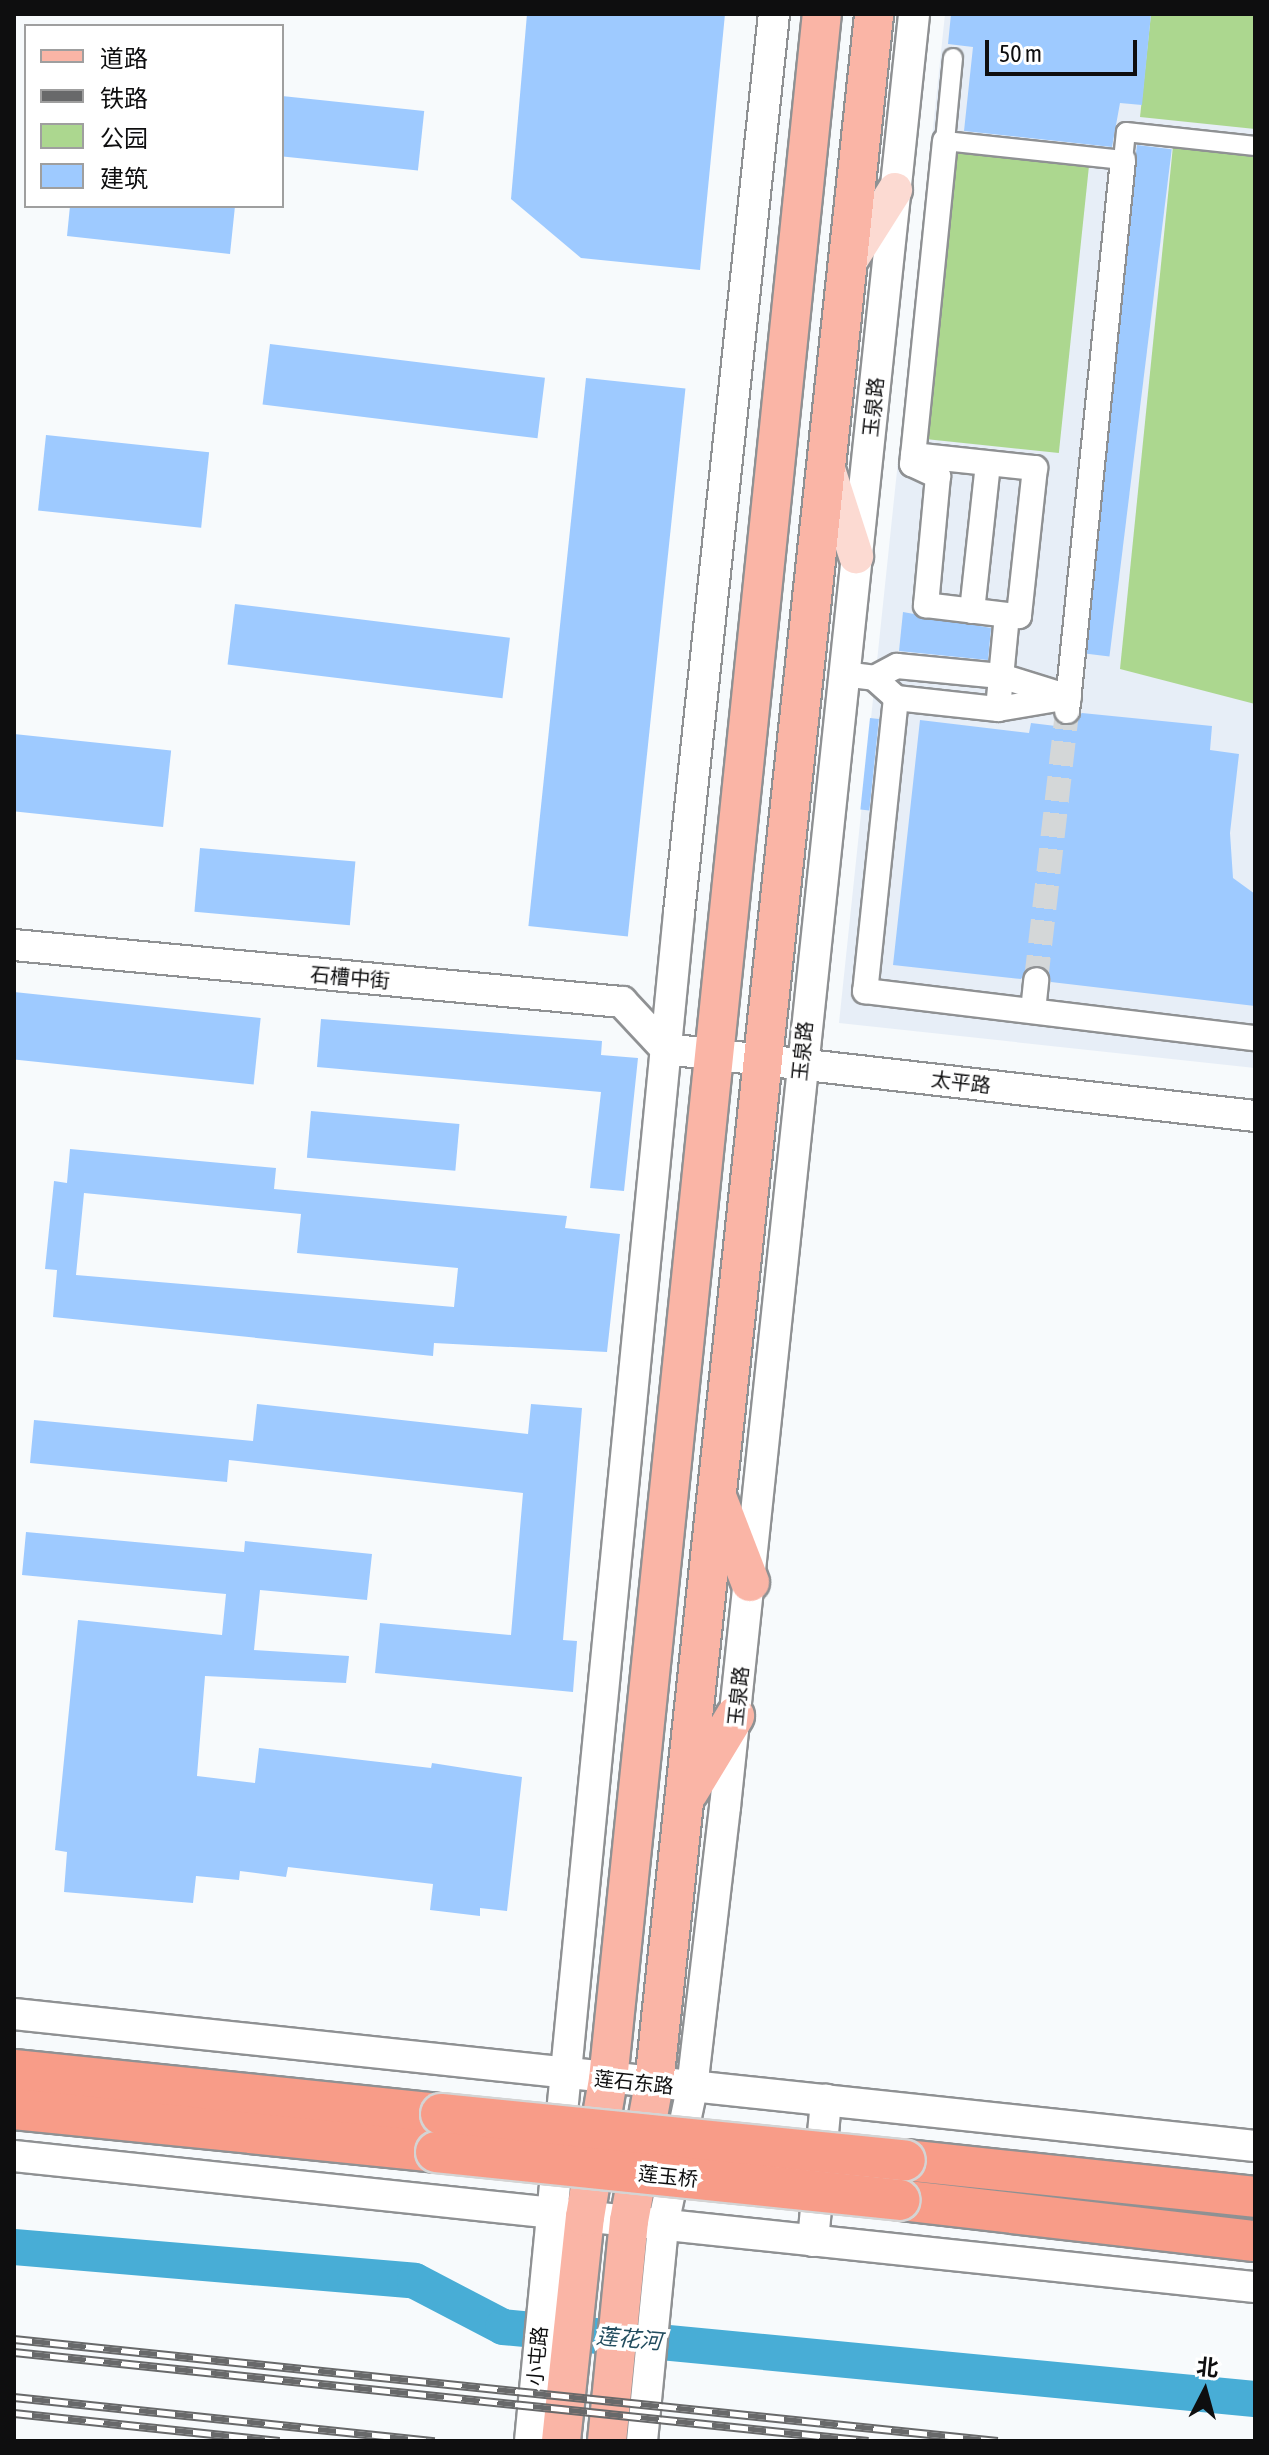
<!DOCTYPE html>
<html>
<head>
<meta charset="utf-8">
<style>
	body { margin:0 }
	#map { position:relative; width:1269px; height:2455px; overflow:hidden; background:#f7fafc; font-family:"Asap Condensed","Noto Sans SC",sans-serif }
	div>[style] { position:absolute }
	.built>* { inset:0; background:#e7eef7 }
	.green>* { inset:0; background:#acd78f; transform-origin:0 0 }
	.river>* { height:36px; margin:-18px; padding:0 18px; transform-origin:18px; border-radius:18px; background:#48add6 }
	.building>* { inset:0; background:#9ecaff; transform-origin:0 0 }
	.minor-tunnel>* { height:24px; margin-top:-12px; transform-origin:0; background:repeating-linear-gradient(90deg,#d4d7d8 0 24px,transparent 0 36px) }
	.roads { filter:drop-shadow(2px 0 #8f9193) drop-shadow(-2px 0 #8f9193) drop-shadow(0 2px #8f9193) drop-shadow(0 -2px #8f9193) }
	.pedestrian>* { height:18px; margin:-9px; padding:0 9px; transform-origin:9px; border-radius:9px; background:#fff }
	.minor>* { height:24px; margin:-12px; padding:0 12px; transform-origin:12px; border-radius:12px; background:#fff }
	.tertiary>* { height:30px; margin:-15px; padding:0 15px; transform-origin:15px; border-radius:15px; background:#fff }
	.secondary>* { height:34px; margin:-17px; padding:0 17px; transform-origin:17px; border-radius:17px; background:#fcdad2 }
	.primary>* { height:38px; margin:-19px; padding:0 19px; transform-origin:19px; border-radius:19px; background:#fab5a6 }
	.trunk>* { height:40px; margin:-20px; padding:0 20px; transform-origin:20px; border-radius:20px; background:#f89c88 }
	.rail>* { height:9px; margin-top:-4.5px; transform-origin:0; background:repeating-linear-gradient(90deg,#fff 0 18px,#68696a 0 36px); box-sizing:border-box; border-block:2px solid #68696a }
	.bridges { filter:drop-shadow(2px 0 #d4d4d4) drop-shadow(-2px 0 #d4d4d4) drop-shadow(0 2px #d4d4d4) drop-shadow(0 -2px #d4d4d4) }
	.trunk-bridge>* { height:40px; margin:-20px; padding:0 20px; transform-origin:20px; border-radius:20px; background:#f89c88 }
	span { translate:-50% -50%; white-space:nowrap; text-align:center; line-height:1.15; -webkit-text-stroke:7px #fff; paint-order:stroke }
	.street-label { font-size:20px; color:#0e0e0f }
	.water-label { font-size:22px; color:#234d5f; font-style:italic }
	.frame { position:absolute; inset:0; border:16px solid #0e0e0f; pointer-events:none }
	.legend { position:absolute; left:24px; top:24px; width:260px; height:184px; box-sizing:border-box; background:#fff; border:2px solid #9f9f9f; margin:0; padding:10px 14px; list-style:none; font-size:24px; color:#0e0e0f }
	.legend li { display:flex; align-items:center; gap:16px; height:40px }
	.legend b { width:40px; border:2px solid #9f9f9f }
	.north { position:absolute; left:1165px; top:2351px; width:80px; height:80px; -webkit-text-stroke:6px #fff; paint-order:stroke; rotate:6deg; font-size:22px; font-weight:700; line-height:32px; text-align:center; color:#0e0e0f }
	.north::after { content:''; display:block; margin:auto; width:28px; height:36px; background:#0e0e0f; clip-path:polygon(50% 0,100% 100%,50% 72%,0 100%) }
	.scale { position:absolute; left:985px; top:40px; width:152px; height:36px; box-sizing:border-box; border:4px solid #0e0e0f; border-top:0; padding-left:10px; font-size:24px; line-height:28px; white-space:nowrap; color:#0e0e0f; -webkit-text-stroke:6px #fff; paint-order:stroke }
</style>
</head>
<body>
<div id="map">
	<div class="built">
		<div style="clip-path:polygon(945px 14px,1255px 14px,1255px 1068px,839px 1023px)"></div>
	</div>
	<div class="green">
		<div style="clip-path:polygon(1151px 14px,1255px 14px,1255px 129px,1140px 117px)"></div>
		<div style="clip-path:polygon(1173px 146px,1255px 154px,1255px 704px,1120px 669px)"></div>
		<div style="left:951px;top:149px;width:139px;height:291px;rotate:6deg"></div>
	</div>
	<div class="river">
		<div style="left:14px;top:2247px;width:402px;rotate:4.8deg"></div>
		<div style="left:415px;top:2281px;width:99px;rotate:27.6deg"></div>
		<div style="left:503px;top:2327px;width:755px;rotate:5.47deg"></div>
	</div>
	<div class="building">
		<div style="clip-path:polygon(527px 14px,725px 14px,700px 270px,581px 258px,511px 199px)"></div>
		<div style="clip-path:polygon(951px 14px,1151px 14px,1142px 105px,1120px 103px,1112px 147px,964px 131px,973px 47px,948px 44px)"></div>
		<div style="left:282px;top:96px;width:143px;height:60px;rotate:6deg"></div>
		<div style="left:1137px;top:145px;width:35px;height:511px;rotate:7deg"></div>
		<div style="clip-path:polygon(70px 206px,235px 206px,230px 254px,67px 236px)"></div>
		<div style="left:270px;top:344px;width:277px;height:61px;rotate:7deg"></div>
		<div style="left:586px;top:378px;width:100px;height:551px;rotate:6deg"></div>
		<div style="left:46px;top:435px;width:164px;height:76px;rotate:6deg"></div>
		<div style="left:235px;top:604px;width:277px;height:61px;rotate:7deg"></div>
		<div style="clip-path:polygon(903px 612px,991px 628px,988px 660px,899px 651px)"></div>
		<div style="clip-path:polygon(1082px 713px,1212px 726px,1210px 750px,1239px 754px,1230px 833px,1233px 878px,1255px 894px,1255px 1006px,1051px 982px,1049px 973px,1038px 965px,1029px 967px,1021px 979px,893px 965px,920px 720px,1029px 733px,1031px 723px,1064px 727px)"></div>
		<div style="left:870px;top:718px;width:9px;height:92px;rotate:6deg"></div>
		<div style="left:14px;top:734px;width:158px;height:77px;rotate:6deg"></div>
		<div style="left:200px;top:848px;width:156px;height:64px;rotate:5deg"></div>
		<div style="left:14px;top:992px;width:248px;height:67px;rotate:6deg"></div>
		<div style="clip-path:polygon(321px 1019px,602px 1041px,601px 1055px,638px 1058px,624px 1191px,590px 1188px,601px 1092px,317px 1067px)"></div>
		<div style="left:311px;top:1111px;width:149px;height:47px;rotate:5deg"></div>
		<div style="clip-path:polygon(evenodd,70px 1149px,276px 1168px,274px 1189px,567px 1216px,565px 1228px,620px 1234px,607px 1352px,434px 1343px,433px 1356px,53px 1317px,57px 1270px,45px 1269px,54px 1181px,67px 1183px,70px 1149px,84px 1193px,301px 1214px,297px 1253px,458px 1268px,454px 1307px,76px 1275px,84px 1193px)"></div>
		<div style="clip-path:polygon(257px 1404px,528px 1434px,531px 1404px,582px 1408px,563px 1640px,577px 1641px,573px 1692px,375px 1673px,380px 1623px,511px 1635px,523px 1493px,229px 1460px,227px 1482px,30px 1463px,34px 1420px,253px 1441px)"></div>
		<div style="clip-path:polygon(26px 1532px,244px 1552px,245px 1541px,372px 1554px,367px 1600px,260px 1590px,254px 1650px,349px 1656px,346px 1683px,205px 1676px,197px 1776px,255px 1783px,259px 1748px,431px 1768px,432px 1763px,522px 1777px,507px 1911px,480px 1908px,480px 1916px,430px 1910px,433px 1884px,288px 1867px,286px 1877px,240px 1871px,239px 1880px,196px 1876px,193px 1903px,64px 1892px,67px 1852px,55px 1850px,78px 1620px,222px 1635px,226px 1594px,22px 1575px)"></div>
	</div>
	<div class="minor-tunnel">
		<div style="left:1036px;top:980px;width:271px;rotate:-83.4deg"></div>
	</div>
	<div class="roads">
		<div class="pedestrian">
			<div style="left:953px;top:58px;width:83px;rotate:95.5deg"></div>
			<div style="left:945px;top:141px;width:179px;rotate:6.1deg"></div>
			<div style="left:1123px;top:160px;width:28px;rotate:-84deg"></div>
			<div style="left:1126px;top:132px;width:130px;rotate:6.2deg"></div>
		</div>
		<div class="minor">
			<div style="left:945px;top:141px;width:325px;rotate:95.8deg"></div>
			<div style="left:912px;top:464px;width:29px;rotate:25deg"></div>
			<div style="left:938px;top:476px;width:130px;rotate:95.3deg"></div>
			<div style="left:926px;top:605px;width:82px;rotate:7deg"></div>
			<div style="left:913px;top:455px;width:123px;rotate:6.1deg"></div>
			<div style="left:1035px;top:468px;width:149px;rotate:96.2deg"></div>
			<div style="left:1019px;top:616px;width:12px;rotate:-175deg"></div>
			<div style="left:1007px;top:615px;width:94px;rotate:95.5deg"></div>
			<div style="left:972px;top:611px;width:148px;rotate:-83.8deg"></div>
			<div style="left:843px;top:674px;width:31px;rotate:7deg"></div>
			<div style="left:874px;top:678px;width:30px;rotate:42deg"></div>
			<div style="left:896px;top:698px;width:103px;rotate:6.2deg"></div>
			<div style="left:998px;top:709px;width:72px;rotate:-9.6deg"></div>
			<div style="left:874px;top:678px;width:26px;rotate:-28deg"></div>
			<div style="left:897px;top:666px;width:104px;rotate:5.5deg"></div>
			<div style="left:1001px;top:676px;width:64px;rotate:17.3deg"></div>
			<div style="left:896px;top:698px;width:295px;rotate:96deg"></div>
			<div style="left:865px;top:991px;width:393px;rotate:6.9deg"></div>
			<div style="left:1067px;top:711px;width:554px;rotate:-84.2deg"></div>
			<div style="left:1033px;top:1011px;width:31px;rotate:-84deg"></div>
		</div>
		<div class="tertiary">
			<div style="left:14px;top:945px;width:611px;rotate:5.36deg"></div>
			<div style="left:622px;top:1002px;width:64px;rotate:46.9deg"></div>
			<div style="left:666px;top:1049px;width:593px;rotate:6.49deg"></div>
			<div style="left:14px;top:2014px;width:1248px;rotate:6.07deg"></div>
			<div style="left:14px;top:2156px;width:1248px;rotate:6.03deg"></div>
			<div style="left:813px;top:2241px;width:142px;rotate:-84.7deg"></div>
			<div style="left:530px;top:2441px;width:1535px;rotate:-84.43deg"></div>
			<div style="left:679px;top:913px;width:904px;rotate:-83.97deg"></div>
			<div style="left:642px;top:2441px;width:217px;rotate:-84.4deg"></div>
			<div style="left:663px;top:2225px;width:140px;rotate:-78deg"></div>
			<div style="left:692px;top:2088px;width:283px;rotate:-83.3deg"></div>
			<div style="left:725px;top:1807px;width:1803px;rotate:-83.98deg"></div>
		</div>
		<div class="secondary">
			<div style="left:847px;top:266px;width:90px;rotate:-57.7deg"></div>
			<div style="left:827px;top:466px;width:95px;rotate:72.1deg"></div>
		</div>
		<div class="primary">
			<div style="left:718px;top:1499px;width:89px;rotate:68.9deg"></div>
			<div style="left:689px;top:1792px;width:89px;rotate:-58.8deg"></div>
			<div style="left:561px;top:2441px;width:225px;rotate:-83.9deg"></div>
			<div style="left:585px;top:2217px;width:139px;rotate:-80.5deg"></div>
			<div style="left:608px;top:2080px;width:2077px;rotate:-84.09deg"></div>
			<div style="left:607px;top:2441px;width:221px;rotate:-84.3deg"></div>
			<div style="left:629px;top:2221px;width:139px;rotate:-79.7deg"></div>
			<div style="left:654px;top:2084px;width:2082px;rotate:-83.93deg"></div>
		</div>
		<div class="trunk">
			<div style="left:14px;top:2070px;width:429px;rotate:5.9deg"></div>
			<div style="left:14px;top:2109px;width:424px;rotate:5.8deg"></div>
			<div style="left:905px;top:2160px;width:352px;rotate:6deg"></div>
			<div style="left:900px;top:2200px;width:357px;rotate:6.6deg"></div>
		</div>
	</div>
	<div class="rail">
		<div style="left:14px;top:2339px;width:989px;rotate:5.92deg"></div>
		<div style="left:14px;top:2352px;width:859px;rotate:5.95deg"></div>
		<div style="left:14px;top:2397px;width:423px;rotate:6deg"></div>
		<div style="left:14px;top:2413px;width:267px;rotate:6deg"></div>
	</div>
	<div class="bridges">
		<div class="trunk-bridge">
			<div style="left:441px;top:2114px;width:466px;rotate:5.7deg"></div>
			<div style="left:436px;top:2152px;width:466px;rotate:5.9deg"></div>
		</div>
	</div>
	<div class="street-label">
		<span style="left:873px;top:407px;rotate:-84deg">玉泉路</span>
		<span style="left:350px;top:977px;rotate:5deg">石槽中街</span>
		<span style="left:802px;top:1051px;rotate:-84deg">玉泉路</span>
		<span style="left:961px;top:1082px;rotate:7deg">太平路</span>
		<span style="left:738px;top:1696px;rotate:-84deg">玉泉路</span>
		<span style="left:634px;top:2082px;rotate:6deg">莲石东路</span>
		<span style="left:668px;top:2176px;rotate:6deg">莲玉桥</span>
		<span style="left:537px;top:2356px;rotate:-85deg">小屯路</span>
	</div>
	<div class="water-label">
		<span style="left:629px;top:2339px;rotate:5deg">莲花河</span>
	</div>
	<div class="frame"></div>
	<ul class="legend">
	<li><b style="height:10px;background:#fab5a6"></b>道路</li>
	<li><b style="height:10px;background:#68696a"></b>铁路</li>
	<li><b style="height:22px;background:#acd78f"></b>公园</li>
	<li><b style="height:22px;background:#9ecaff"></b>建筑</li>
	</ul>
	<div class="north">北</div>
	<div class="scale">50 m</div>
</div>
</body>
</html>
